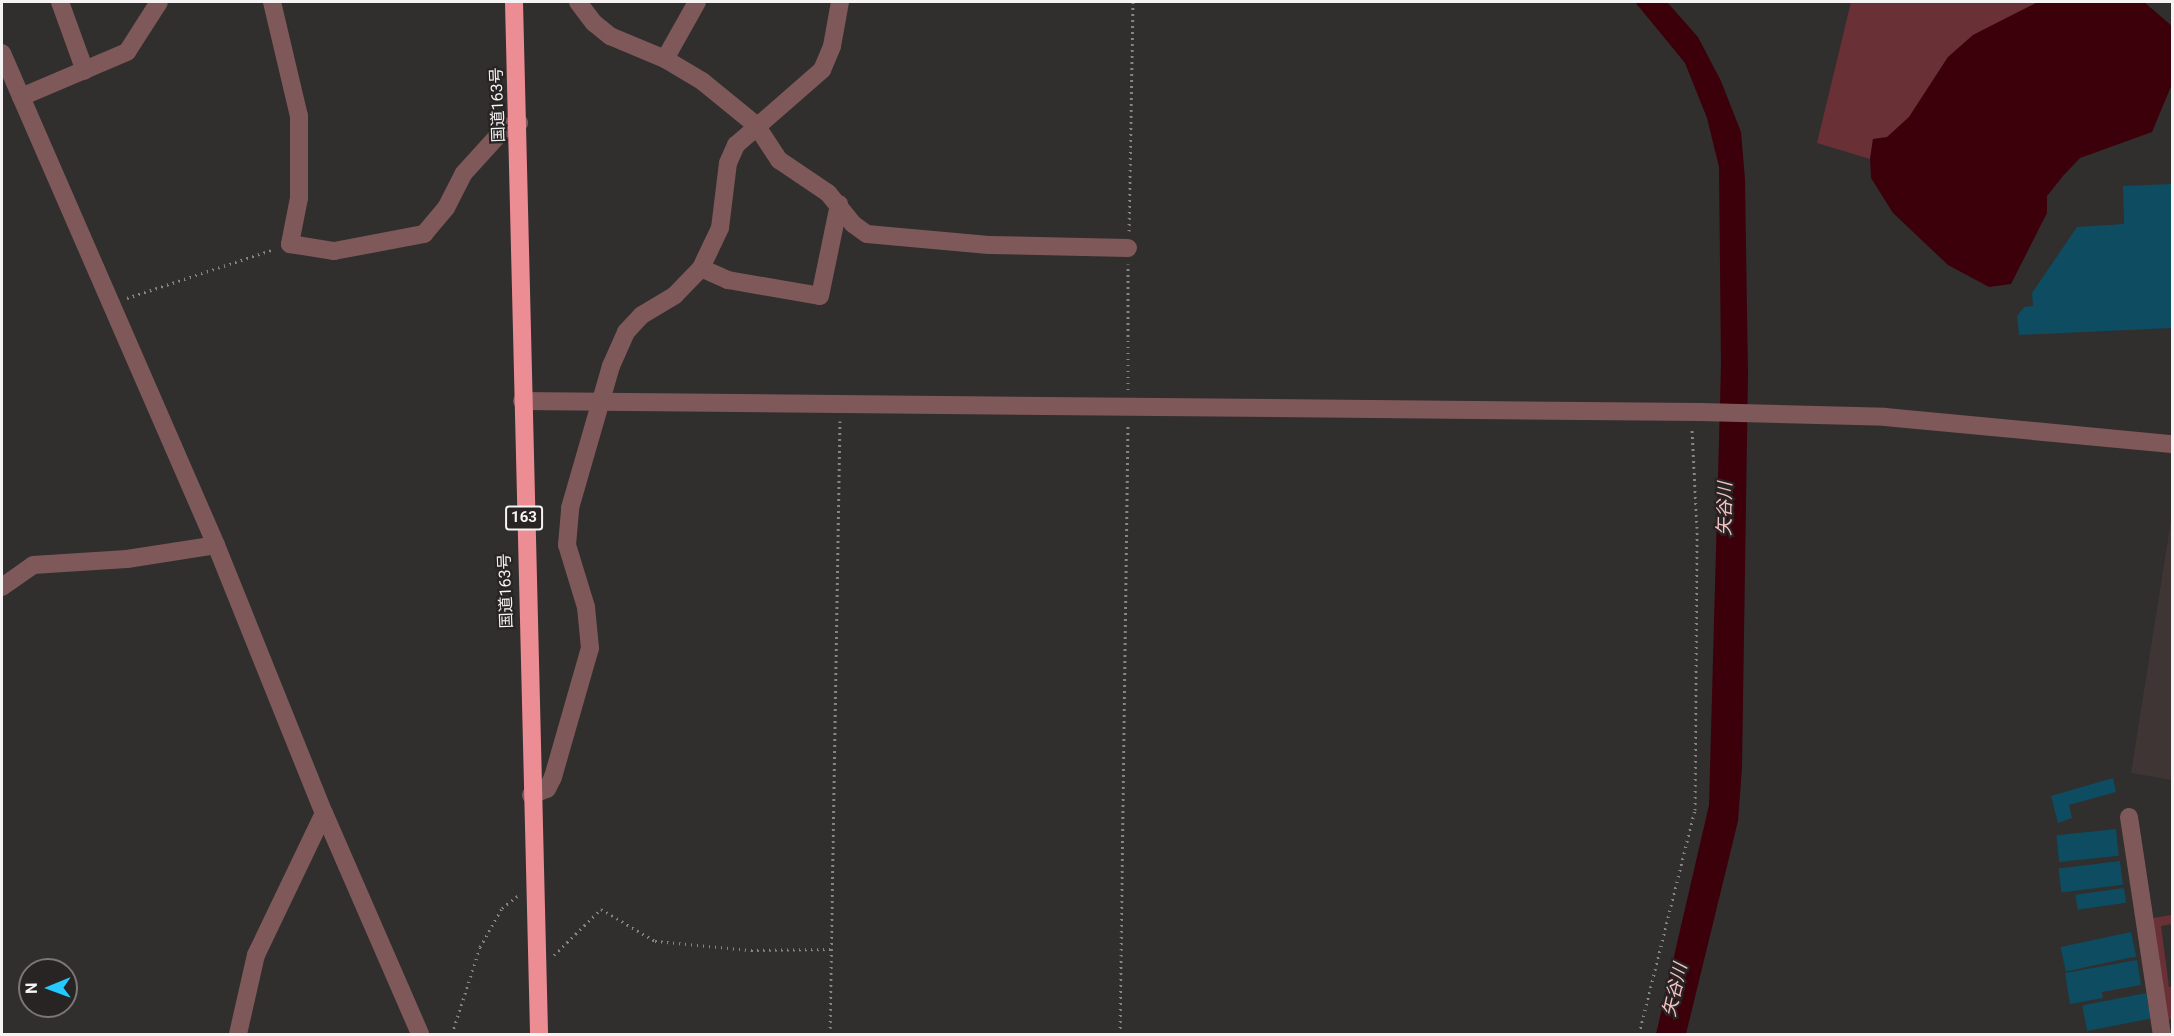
<!DOCTYPE html>
<html>
<head>
<meta charset="utf-8">
<style>
	body { margin:0 }
	#map { position:relative; width:2174px; height:1036px; overflow:hidden; background:#312e2e; font-family:Roboto,"Noto Sans JP",sans-serif }
	div>[style] { position:absolute }
	.built>* { inset:0; background:#3f3535 }
	.green>* { inset:0; background:#693136 }
	.water>* { inset:0; background:#3c000b }
	.building>* { inset:0; background:#0d4c61; transform-origin:0 0 }
	.path>* { height:3px; margin-top:-1.5px; transform-origin:0; background:repeating-linear-gradient(90deg,#878484 0 1.5px,transparent 0 6px) }
	.minor>* { height:18px; margin:-9px; padding:0 9px; transform-origin:9px; border-radius:9px; background:#7f585a }
	.highway>* { height:18px; margin:-9px; padding:0 9px; transform-origin:9px; border-radius:9px; background:#ec8d93 }
	span { translate:-50% -50%; white-space:nowrap; text-align:center; line-height:1.15; -webkit-text-stroke:4.5px #282424; paint-order:stroke }
	.shield-label span { padding:2px 4px; background:#282424; border:2px solid; border-radius:4px; -webkit-text-stroke-width:0 }
	.shield-label { font-size:15px; color:#f5f3f3; font-weight:700 }
	.street-label { font-size:16px; color:#f5f3f3 }
	.water-label { font-size:18px; color:#f6c4c5; font-style:italic }
	.frame { position:absolute; inset:0; border:3px solid #f5f3f3; pointer-events:none }
	.north { position:absolute; left:18px; top:958px; width:60px; height:60px; box-sizing:border-box; background:#282424; border:2px solid #7a7777; border-radius:50%; rotate:269deg; font-size:16px; font-weight:700; line-height:24px; text-align:center; color:#f5f3f3 }
	.north::after { content:''; display:block; margin:auto; width:21px; height:27px; background:#24c9fe; clip-path:polygon(50% 0,100% 100%,50% 72%,0 100%) }
</style>
</head>
<body>
<div id="map">
	<div class="built">
		<div style="clip-path:polygon(2172px 514px,2172px 780px,2131px 773px)"></div>
	</div>
	<div class="green">
		<div style="clip-path:polygon(1851px 2px,2038px 2px,1973px 35px,1948px 57px,1909px 117px,1887px 138px,1873px 139px,1870px 159px,1817px 143px)"></div>
		<div style="clip-path:polygon(2172px 915px,2172px 924px,2161px 926px,2169px 987px,2172px 987px,2172px 1019px,2167px 1020px,2153px 918px)"></div>
	</div>
	<div class="water">
		<div style="clip-path:polygon(1635px 2px,1667px 2px,1698px 37px,1721px 81px,1741px 132px,1745px 179px,1748px 374px,1742px 768px,1738px 821px,1686px 1034px,1656px 1034px,1709px 805px,1721px 366px,1719px 167px,1707px 118px,1685px 63px)"></div>
		<div style="clip-path:polygon(2038px 2px,2144px 2px,2172px 26px,2172px 84px,2152px 132px,2080px 158px,2063px 176px,2047px 196px,2047px 213px,2011px 284px,1989px 287px,1948px 265px,1893px 213px,1871px 178px,1870px 159px,1873px 139px,1887px 137px,1909px 117px,1948px 57px,1973px 35px)"></div>
	</div>
	<div class="building">
		<div style="clip-path:polygon(2172px 184px,2172px 328px,2019px 335px,2017px 316px,2024px 307px,2033px 306px,2032px 293px,2077px 227px,2124px 224px,2123px 186px)"></div>
		<div style="clip-path:polygon(2113px 778px,2116px 792px,2069px 805px,2072px 818px,2058px 823px,2051px 796px)"></div>
		<div style="left:2116px;top:829px;width:27px;height:60px;rotate:84deg"></div>
		<div style="left:2120px;top:861px;width:24px;height:62px;rotate:83deg"></div>
		<div style="left:2124px;top:888px;width:15px;height:49px;rotate:82deg"></div>
		<div style="left:2131px;top:932px;width:25px;height:72px;rotate:78deg"></div>
		<div style="clip-path:polygon(2137px 960px,2141px 985px,2102px 992px,2103px 998px,2070px 1004px,2065px 973px)"></div>
		<div style="left:2146px;top:993px;width:26px;height:65px;rotate:79deg"></div>
	</div>
	<div class="path">
		<div style="left:1129px;top:231px;width:229px;rotate:-89deg"></div>
		<div style="left:127px;top:298px;width:155px;rotate:-18.4deg"></div>
		<div style="left:1128px;top:390px;width:126px;rotate:-90deg"></div>
		<div style="left:554px;top:955px;width:66px;rotate:-44.4deg"></div>
		<div style="left:601px;top:909px;width:63px;rotate:30.7deg"></div>
		<div style="left:655px;top:941px;width:96px;rotate:5.4deg"></div>
		<div style="left:751px;top:950px;width:80px;rotate:-0.7deg"></div>
		<div style="left:452px;top:1034px;width:91px;rotate:-72.2deg"></div>
		<div style="left:480px;top:947px;width:45px;rotate:-60.6deg"></div>
		<div style="left:502px;top:908px;width:23px;rotate:-38deg"></div>
		<div style="left:830px;top:1034px;width:613px;rotate:-89.07deg"></div>
		<div style="left:1120px;top:1034px;width:611px;rotate:-89.25deg"></div>
		<div style="left:1639px;top:1034px;width:231px;rotate:-76deg"></div>
		<div style="left:1695px;top:810px;width:282px;rotate:-89.6deg"></div>
		<div style="left:1697px;top:528px;width:100px;rotate:-92.9deg"></div>
	</div>
	<div class="minor">
		<div style="left:60px;top:2px;width:73px;rotate:70.1deg"></div>
		<div style="left:272px;top:2px;width:117px;rotate:76.7deg"></div>
		<div style="left:299px;top:116px;width:82px;rotate:90deg"></div>
		<div style="left:299px;top:198px;width:47px;rotate:101.1deg"></div>
		<div style="left:290px;top:244px;width:45px;rotate:9deg"></div>
		<div style="left:334px;top:251px;width:92px;rotate:-10.7deg"></div>
		<div style="left:424px;top:234px;width:34px;rotate:-50deg"></div>
		<div style="left:446px;top:208px;width:39px;rotate:-63deg"></div>
		<div style="left:464px;top:173px;width:61px;rotate:-47.7deg"></div>
		<div style="left:505px;top:128px;width:15px;rotate:-20deg"></div>
		<div style="left:578px;top:2px;width:26px;rotate:53deg"></div>
		<div style="left:594px;top:23px;width:21px;rotate:39deg"></div>
		<div style="left:610px;top:36px;width:60px;rotate:22.7deg"></div>
		<div style="left:665px;top:59px;width:43px;rotate:30.7deg"></div>
		<div style="left:702px;top:81px;width:70px;rotate:39.2deg"></div>
		<div style="left:756px;top:125px;width:42px;rotate:56.7deg"></div>
		<div style="left:779px;top:160px;width:59px;rotate:34deg"></div>
		<div style="left:828px;top:193px;width:40px;rotate:51deg"></div>
		<div style="left:853px;top:224px;width:17px;rotate:36deg"></div>
		<div style="left:867px;top:234px;width:122px;rotate:5.2deg"></div>
		<div style="left:989px;top:245px;width:139px;rotate:1.2deg"></div>
		<div style="left:2px;top:53px;width:537px;rotate:66.49deg"></div>
		<div style="left:216px;top:545px;width:289px;rotate:68.1deg"></div>
		<div style="left:324px;top:813px;width:241px;rotate:66.5deg"></div>
		<div style="left:665px;top:59px;width:65px;rotate:-60.7deg"></div>
		<div style="left:21px;top:97px;width:115px;rotate:-23deg"></div>
		<div style="left:127px;top:52px;width:59px;rotate:-57.4deg"></div>
		<div style="left:701px;top:268px;width:30px;rotate:24deg"></div>
		<div style="left:728px;top:280px;width:93px;rotate:9.9deg"></div>
		<div style="left:820px;top:296px;width:94px;rotate:-78.3deg"></div>
		<div style="left:522px;top:401px;width:1178px;rotate:0.54deg"></div>
		<div style="left:1700px;top:412px;width:185px;rotate:1.5deg"></div>
		<div style="left:1885px;top:417px;width:288px;rotate:5.4deg"></div>
		<div style="left:2px;top:587px;width:38px;rotate:-35deg"></div>
		<div style="left:33px;top:565px;width:94px;rotate:-3.7deg"></div>
		<div style="left:127px;top:559px;width:90px;rotate:-8.9deg"></div>
		<div style="left:531px;top:795px;width:17px;rotate:-21deg"></div>
		<div style="left:547px;top:789px;width:13px;rotate:-63deg"></div>
		<div style="left:553px;top:777px;width:134px;rotate:-74deg"></div>
		<div style="left:590px;top:648px;width:41px;rotate:-95.6deg"></div>
		<div style="left:586px;top:607px;width:65px;rotate:-107deg"></div>
		<div style="left:567px;top:545px;width:37px;rotate:-85deg"></div>
		<div style="left:570px;top:508px;width:148px;rotate:-73.9deg"></div>
		<div style="left:611px;top:366px;width:37px;rotate:-66deg"></div>
		<div style="left:626px;top:332px;width:23px;rotate:-47deg"></div>
		<div style="left:642px;top:315px;width:39px;rotate:-31deg"></div>
		<div style="left:675px;top:295px;width:37px;rotate:-46deg"></div>
		<div style="left:701px;top:268px;width:44px;rotate:-64.6deg"></div>
		<div style="left:720px;top:228px;width:65px;rotate:-83deg"></div>
		<div style="left:728px;top:163px;width:20px;rotate:-66deg"></div>
		<div style="left:736px;top:145px;width:114px;rotate:-41.1deg"></div>
		<div style="left:822px;top:70px;width:26px;rotate:-67deg"></div>
		<div style="left:832px;top:46px;width:45px;rotate:-79.7deg"></div>
		<div style="left:2129px;top:817px;width:219px;rotate:81.4deg"></div>
		<div style="left:238px;top:1034px;width:81px;rotate:-77.2deg"></div>
		<div style="left:256px;top:955px;width:157px;rotate:-64.4deg"></div>
	</div>
	<div class="highway">
		<div style="left:514px;top:2px;width:1032px;rotate:88.61deg"></div>
	</div>
	<div class="shield-label">
		<span style="left:524px;top:518px">163</span>
	</div>
	<div class="street-label">
		<span style="left:498px;top:105px;rotate:-92deg">国道163号</span>
		<span style="left:506px;top:591px;rotate:-92deg">国道163号</span>
	</div>
	<div class="water-label">
		<span style="left:1725px;top:509px;rotate:-89deg">矢谷川</span>
		<span style="left:1675px;top:990px;rotate:-77deg">矢谷川</span>
	</div>
	<div class="frame"></div>
	<div class="north">N</div>
</div>
</body>
</html>
